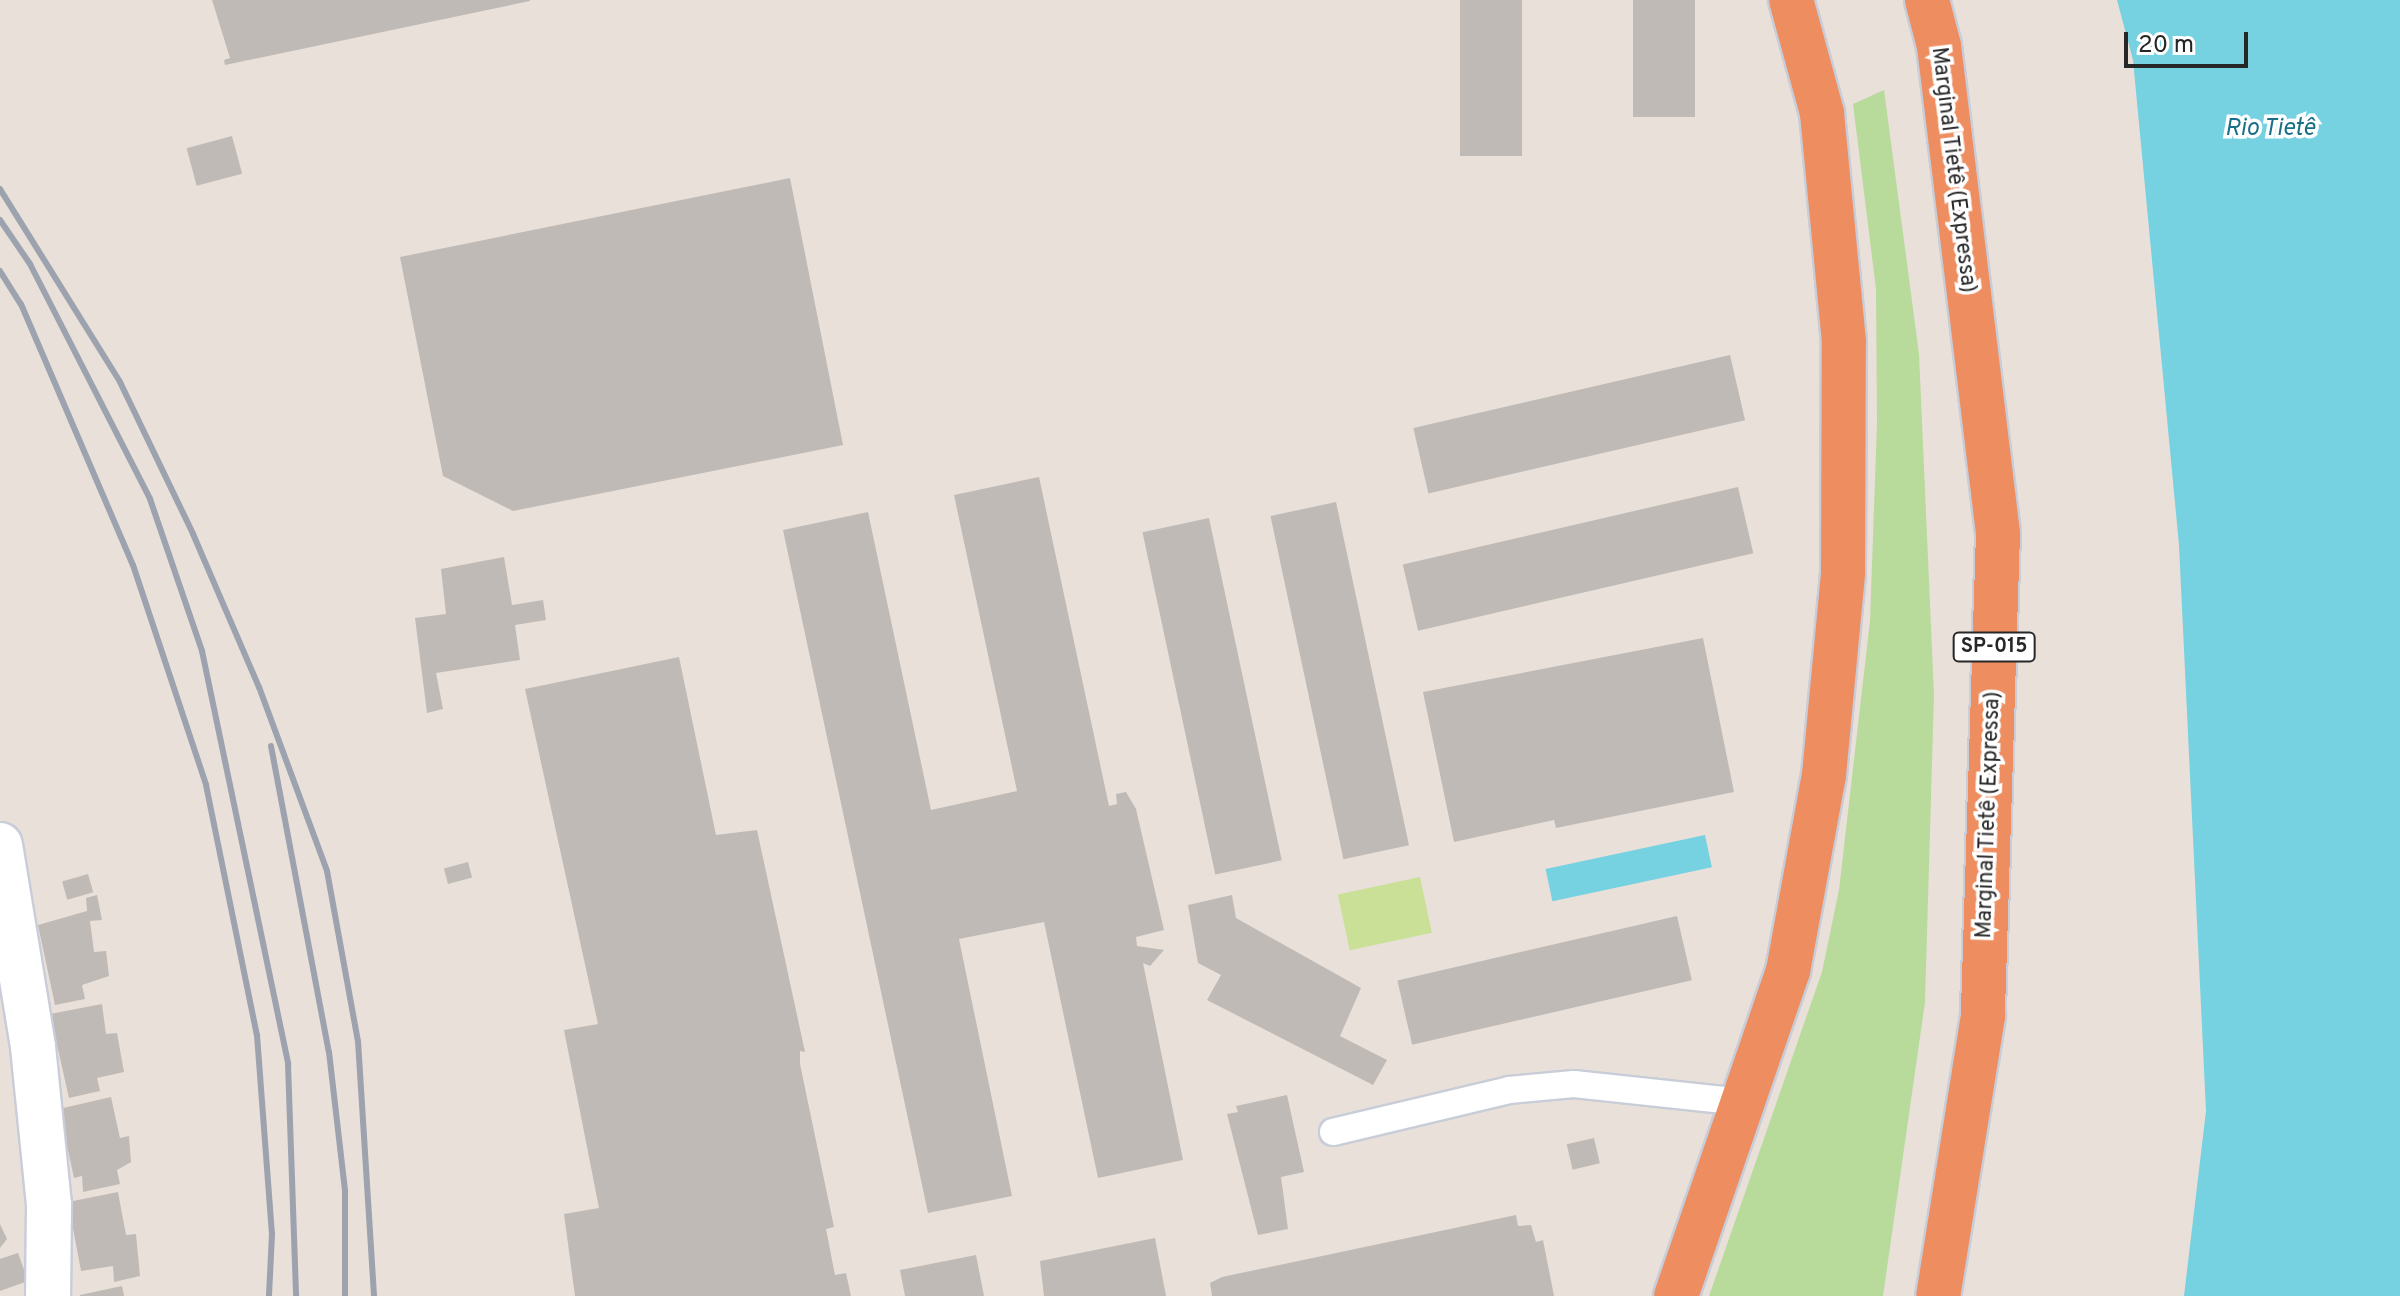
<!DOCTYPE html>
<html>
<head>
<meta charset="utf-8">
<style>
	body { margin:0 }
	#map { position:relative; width:2400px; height:1296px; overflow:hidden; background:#e8e0d9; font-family:Overpass,sans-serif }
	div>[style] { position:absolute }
	.green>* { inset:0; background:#b8da9b }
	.pitch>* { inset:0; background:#cae097; transform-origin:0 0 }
	.water>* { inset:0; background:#76d1e1; transform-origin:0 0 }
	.building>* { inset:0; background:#c0bab6; transform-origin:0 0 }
	.roads { filter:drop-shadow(2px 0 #c8cdd8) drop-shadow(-2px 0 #c8cdd8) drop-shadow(0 2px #c8cdd8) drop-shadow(0 -2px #c8cdd8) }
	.lane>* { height:26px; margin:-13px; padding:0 13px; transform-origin:13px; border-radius:13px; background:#fff }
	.street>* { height:44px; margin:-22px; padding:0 22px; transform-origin:22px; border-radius:22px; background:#fff }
	.highway>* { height:44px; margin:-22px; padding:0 22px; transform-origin:22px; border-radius:22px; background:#ed8d60 }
	.rail>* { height:6px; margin:-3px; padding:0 3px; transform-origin:3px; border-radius:3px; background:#9da2af }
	span { translate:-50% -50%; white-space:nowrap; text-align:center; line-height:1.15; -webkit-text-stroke:7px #fff; paint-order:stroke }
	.shield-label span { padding:2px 6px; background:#fff; border:2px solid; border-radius:6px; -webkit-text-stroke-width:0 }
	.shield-label { font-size:20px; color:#272727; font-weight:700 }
	.street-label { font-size:22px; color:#272727 }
	.water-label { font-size:24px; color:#1a6f88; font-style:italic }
	.scale { position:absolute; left:2124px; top:32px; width:124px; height:36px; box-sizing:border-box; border:4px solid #272727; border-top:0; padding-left:10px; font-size:24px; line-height:28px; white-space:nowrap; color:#272727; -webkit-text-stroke:6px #fff; paint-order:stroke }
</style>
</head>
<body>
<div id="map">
	<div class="green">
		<div style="clip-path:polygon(1884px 90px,1919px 354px,1934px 695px,1925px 1002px,1883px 1296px,1709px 1296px,1822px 972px,1839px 890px,1870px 621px,1877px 423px,1876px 289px,1853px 104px)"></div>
	</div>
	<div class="pitch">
		<div style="left:1420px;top:877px;width:57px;height:84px;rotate:78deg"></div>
	</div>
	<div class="water">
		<div style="clip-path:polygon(2117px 0,2400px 0,2400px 1296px,2184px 1296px,2206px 1111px,2179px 545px,2133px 60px)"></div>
		<div style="left:1705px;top:835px;width:33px;height:163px;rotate:78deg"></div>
	</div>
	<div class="building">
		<div style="clip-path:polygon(212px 0,530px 0,530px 1px,225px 65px,224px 60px,230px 58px)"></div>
		<div style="left:1460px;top:0;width:62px;height:156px"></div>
		<div style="left:1633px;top:0;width:62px;height:117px"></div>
		<div style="left:232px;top:136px;width:39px;height:47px;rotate:75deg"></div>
		<div style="clip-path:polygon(790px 178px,843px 445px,513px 511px,443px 476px,400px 257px)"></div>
		<div style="left:1730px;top:355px;width:67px;height:325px;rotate:77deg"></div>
		<div style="clip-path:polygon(1039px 477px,1109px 806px,1117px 804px,1116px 794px,1126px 792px,1136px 809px,1164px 930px,1136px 937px,1137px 946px,1164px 950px,1150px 966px,1143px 963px,1183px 1160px,1098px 1178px,1044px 922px,959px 939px,1012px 1196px,928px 1213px,783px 530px,868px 512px,931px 810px,1017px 791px,954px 495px)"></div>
		<div style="left:1738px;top:487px;width:68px;height:344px;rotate:77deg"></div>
		<div style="left:1336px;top:502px;width:351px;height:67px;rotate:78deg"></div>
		<div style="left:1209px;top:518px;width:350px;height:68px;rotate:78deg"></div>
		<div style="clip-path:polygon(504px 557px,512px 605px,543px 600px,546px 620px,515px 625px,520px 660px,436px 673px,443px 709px,427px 713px,415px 618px,446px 614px,441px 569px)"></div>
		<div style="clip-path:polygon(1703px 638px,1734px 792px,1556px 828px,1554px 820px,1454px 842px,1423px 692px)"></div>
		<div style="clip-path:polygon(679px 657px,716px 835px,757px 830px,805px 1052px,800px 1051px,800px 1064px,834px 1227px,826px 1229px,835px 1275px,846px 1273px,851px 1296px,575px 1296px,564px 1214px,599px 1208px,564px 1030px,598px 1024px,525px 689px)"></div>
		<div style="left:468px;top:862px;width:16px;height:25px;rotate:75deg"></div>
		<div style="left:88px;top:874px;width:19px;height:27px;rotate:74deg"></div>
		<div style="clip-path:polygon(97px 895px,102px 920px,90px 921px,94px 952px,106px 951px,109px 976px,82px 985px,85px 999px,55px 1005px,38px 925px,87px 911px,86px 898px)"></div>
		<div style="clip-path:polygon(1232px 895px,1236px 918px,1361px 988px,1340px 1036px,1387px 1060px,1373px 1085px,1207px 1000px,1221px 975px,1198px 963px,1188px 905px)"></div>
		<div style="left:1677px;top:916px;width:66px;height:287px;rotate:77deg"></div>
		<div style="clip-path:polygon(102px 1004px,106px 1034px,117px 1033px,124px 1072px,97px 1078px,100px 1091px,69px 1098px,50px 1014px)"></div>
		<div style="clip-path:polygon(1287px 1095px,1304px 1172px,1281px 1177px,1288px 1229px,1258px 1235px,1227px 1114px,1238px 1112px,1236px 1106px)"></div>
		<div style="clip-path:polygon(111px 1097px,120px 1138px,129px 1136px,131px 1162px,117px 1170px,120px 1184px,83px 1192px,82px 1176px,74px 1178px,59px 1109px)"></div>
		<div style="left:1594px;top:1138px;width:26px;height:28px;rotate:77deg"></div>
		<div style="clip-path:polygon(118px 1192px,126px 1235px,136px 1234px,140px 1276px,114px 1282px,113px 1266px,81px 1271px,68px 1202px)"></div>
		<div style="clip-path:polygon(1516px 1215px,1518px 1226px,1531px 1225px,1536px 1242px,1543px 1240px,1554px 1296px,1212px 1296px,1210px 1283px,1222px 1277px)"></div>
		<div style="clip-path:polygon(0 1224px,7px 1239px,0 1248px)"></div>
		<div style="clip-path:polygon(1155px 1238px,1166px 1296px,1044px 1296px,1040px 1261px)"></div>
		<div style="clip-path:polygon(18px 1253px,28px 1281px,0 1291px,0 1259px)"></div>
		<div style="clip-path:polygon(976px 1255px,984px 1296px,905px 1296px,900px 1270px)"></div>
		<div style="clip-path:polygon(122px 1286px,124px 1296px,80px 1296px,80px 1295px)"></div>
	</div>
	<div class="roads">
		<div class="lane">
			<div style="left:1333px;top:1132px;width:181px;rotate:-13.4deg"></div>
			<div style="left:1509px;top:1090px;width:65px;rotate:-5.3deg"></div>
			<div style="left:1574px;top:1084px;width:169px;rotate:6.1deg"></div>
		</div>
		<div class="street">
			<div style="left:0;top:845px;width:205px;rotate:80.7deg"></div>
			<div style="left:33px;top:1047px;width:159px;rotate:84.2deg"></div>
			<div style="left:49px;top:1205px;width:91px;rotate:90.6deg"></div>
		</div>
		<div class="highway">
			<div style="left:1927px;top:0;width:48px;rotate:75.4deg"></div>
			<div style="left:1939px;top:46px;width:491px;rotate:83.1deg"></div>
			<div style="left:1998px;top:533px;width:483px;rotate:91.8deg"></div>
			<div style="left:1983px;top:1016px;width:284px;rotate:99.1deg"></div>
			<div style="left:1676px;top:1296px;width:344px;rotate:-71deg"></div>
			<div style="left:1788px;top:971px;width:199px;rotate:-79.6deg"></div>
			<div style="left:1824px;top:775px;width:203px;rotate:-84.6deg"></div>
			<div style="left:1843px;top:573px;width:231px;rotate:-89.8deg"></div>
			<div style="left:1844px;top:342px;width:230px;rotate:-95.5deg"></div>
			<div style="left:1822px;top:113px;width:117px;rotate:-105.3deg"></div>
		</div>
	</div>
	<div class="rail">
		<div style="left:0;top:189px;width:227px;rotate:58.1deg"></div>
		<div style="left:120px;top:382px;width:169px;rotate:64.3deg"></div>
		<div style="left:193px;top:534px;width:167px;rotate:66.7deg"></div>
		<div style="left:259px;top:687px;width:196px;rotate:69.7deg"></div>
		<div style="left:327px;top:871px;width:173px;rotate:79.7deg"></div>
		<div style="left:358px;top:1041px;width:256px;rotate:86.4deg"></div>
		<div style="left:0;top:220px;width:53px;rotate:55.7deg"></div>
		<div style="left:30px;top:264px;width:264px;rotate:62.9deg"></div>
		<div style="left:150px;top:499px;width:161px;rotate:71.1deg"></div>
		<div style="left:202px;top:651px;width:422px;rotate:78.2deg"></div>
		<div style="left:288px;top:1064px;width:232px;rotate:88deg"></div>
		<div style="left:0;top:271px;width:39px;rotate:58deg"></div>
		<div style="left:21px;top:304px;width:284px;rotate:66.8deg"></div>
		<div style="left:133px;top:565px;width:232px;rotate:71.6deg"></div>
		<div style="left:206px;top:785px;width:255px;rotate:78.5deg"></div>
		<div style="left:257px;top:1035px;width:200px;rotate:85.7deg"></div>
		<div style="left:272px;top:1234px;width:62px;rotate:92.8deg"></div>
		<div style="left:271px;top:746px;width:311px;rotate:79.3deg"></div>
		<div style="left:329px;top:1052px;width:140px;rotate:83.4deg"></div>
		<div style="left:345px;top:1191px;width:105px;rotate:90deg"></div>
	</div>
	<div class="shield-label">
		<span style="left:1994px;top:647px">SP-015</span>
	</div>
	<div class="street-label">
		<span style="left:1953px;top:170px;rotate:83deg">Marginal Tietê (Expressa)</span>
		<span style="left:1989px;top:815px;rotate:-88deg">Marginal Tietê (Expressa)</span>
	</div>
	<div class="water-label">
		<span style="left:2270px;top:130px">Rio Tietê</span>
	</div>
	<div class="scale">20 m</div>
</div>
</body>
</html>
